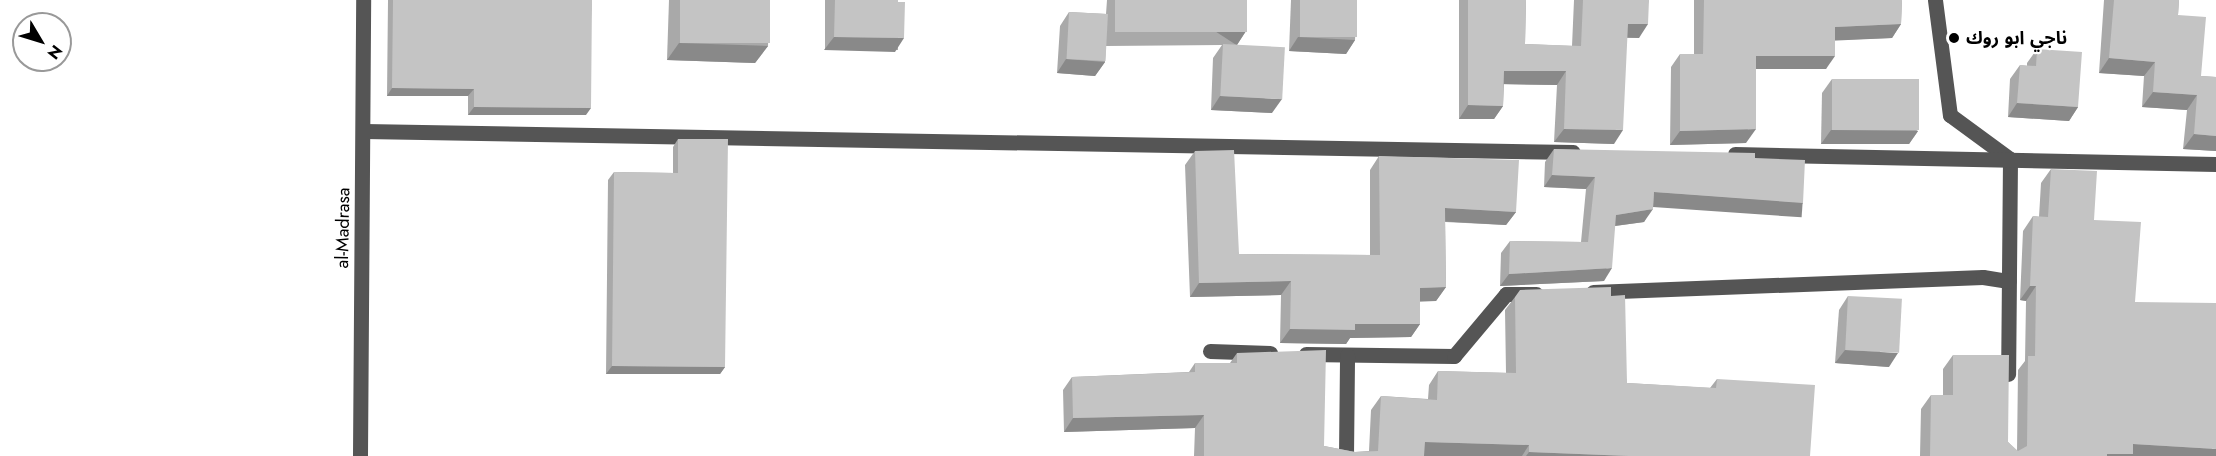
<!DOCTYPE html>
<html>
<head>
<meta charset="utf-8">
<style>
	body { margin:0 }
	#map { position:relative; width:2216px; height:456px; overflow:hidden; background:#fff; font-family:Jost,"Noto Sans Arabic",sans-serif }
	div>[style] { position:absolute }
	.minor>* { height:15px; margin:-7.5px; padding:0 7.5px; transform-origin:7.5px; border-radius:7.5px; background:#555 }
	.wall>* { inset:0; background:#a9a9a9; transform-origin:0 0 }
	.shaded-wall>* { inset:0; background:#898989; transform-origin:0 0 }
	.building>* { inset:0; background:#c4c4c4; transform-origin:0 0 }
	.dots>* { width:16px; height:16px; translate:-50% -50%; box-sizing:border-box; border:3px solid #fff; border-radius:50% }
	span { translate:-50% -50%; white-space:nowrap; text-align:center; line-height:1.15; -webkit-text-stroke:4.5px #fff; paint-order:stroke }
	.poi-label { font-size:18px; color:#000; font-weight:700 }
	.left { translate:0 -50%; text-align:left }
	.street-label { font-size:18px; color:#000 }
	.north { position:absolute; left:12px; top:12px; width:60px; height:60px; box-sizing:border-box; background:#fff; border:2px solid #999; border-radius:50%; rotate:128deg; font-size:16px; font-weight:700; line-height:24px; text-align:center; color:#000 }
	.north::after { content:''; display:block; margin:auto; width:21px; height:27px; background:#000; clip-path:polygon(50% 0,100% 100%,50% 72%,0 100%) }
</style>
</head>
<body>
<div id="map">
	<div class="minor">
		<div style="left:1935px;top:0;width:116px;rotate:82.6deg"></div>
		<div style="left:1950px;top:115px;width:74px;rotate:36.3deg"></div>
		<div style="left:2010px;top:159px;width:215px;rotate:90.5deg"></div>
		<div style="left:364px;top:131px;width:1209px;rotate:1deg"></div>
		<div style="left:1735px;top:154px;width:481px;rotate:1.2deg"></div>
		<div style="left:1593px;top:292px;width:390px;rotate:-2.2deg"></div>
		<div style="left:1983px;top:277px;width:26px;rotate:9deg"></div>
		<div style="left:1210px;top:351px;width:60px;rotate:1.9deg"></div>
		<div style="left:1306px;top:354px;width:148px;rotate:0.8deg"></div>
		<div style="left:1454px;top:356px;width:81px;rotate:-50deg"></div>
		<div style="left:1506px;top:294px;width:30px"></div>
		<div style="left:360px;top:456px;width:456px;rotate:-89.6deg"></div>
		<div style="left:1346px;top:456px;width:101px;rotate:-89.4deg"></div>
	</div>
	<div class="wall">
		<div style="clip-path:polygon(388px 0,592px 0,586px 115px,468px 115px,468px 96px,387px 96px)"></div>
		<div style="clip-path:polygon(669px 0,770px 0,768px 46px,755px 63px,667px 60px)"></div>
		<div style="left:825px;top:0;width:73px;height:50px"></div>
		<div style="clip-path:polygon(1107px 0,1247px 0,1246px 31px,1237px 45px,1272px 113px,1211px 110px,1213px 58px,1222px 45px,1106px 46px,1105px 62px,1095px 76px,1057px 73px,1060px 26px,1069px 12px,1106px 14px)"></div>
		<div style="clip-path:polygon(1291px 0,1357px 0,1355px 40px,1346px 54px,1289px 51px)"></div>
		<div style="clip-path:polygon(1459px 0,1526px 0,1525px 44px,1572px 46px,1574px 0,1649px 0,1639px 38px,1627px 38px,1614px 144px,1554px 142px,1557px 85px,1504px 84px,1503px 106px,1494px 119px,1459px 119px)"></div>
		<div style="clip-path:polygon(1694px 0,1902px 0,1901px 24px,1892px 38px,1835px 40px,1826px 69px,1756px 69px,1746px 143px,1670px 145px,1671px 67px,1680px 54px,1694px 54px)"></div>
		<div style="clip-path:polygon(2104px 0,2179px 0,2178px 15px,2201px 76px,2216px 77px,2216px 151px,2183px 149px,2187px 110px,2142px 107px,2144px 76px,2099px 73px)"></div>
		<div style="clip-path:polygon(2037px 49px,2078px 107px,2069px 121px,2008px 117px,2010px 79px,2020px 65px,2027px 66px,2027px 63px)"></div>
		<div style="clip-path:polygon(1832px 79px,1918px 131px,1909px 144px,1821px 144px,1822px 93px)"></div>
		<div style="clip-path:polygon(678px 139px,725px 367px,720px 374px,606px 374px,608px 180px,614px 172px,673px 173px,673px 147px)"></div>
		<div style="clip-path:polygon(1554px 149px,1755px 158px,1803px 203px,1794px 215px,1653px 205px,1644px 222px,1615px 226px,1604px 281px,1500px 286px,1501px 253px,1510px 241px,1581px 242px,1586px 189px,1544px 187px,1545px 162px)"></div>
		<div style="clip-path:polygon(1195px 151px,1239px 254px,1370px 255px,1370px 170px,1379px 156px,1516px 212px,1506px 225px,1445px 222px,1446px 287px,1436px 301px,1420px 301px,1420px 324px,1411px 337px,1350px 338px,1346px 344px,1280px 343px,1281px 295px,1190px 297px,1185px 165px)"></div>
		<div style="clip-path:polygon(2051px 169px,2094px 220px,2135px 302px,2216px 456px,1920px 456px,1921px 409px,1931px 395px,1943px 395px,1943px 369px,1953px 355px,2008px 442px,2017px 451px,2018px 370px,2025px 361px,2026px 301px,2020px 300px,2023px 231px,2033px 216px,2039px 217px,2041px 183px)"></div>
		<div style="clip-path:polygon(1611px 296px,1627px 383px,1710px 388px,1717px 379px,1810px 456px,1194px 456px,1195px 428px,1064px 432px,1063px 390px,1072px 377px,1189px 372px,1195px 363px,1230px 363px,1237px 353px,1324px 446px,1355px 452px,1369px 451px,1371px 410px,1381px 396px,1428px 399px,1429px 385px,1438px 371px,1506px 373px,1505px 310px,1515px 297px)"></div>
		<div style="clip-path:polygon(1848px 296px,1889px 367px,1835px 363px,1839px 310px)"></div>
	</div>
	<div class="shaded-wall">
		<div style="clip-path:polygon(1628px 24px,1648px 24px,1639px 38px,1618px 37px)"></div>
		<div style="clip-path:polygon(1901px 24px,1892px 38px,1826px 41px,1835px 27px)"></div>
		<div style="left:1246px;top:31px;width:17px;height:133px;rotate:123deg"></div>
		<div style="clip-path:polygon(834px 37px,904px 38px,895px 52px,824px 50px)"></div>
		<div style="clip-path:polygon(1298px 37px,1355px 40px,1346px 54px,1289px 51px)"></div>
		<div style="clip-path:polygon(679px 43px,768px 46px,755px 63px,667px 60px)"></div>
		<div style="clip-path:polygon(1756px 56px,1835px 56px,1826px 69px,1747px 69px)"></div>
		<div style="clip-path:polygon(2109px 58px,2155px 62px,2144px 76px,2099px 73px)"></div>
		<div style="clip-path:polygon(1066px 59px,1105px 62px,1095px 76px,1057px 73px)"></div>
		<div style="clip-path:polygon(1504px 71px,1566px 71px,1557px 85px,1495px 84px)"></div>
		<div style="clip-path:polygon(392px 88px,474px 89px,468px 96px,387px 96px)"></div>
		<div style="clip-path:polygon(2153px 92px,2197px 95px,2187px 110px,2142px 107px)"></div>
		<div style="clip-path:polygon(1220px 96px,1282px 99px,1272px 113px,1211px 110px)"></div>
		<div style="clip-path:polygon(2017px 103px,2078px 107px,2069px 121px,2008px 117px)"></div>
		<div style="clip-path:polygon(1468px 105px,1503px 106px,1494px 119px,1459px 119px)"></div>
		<div style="clip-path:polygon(474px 107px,591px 108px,586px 115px,468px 115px)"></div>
		<div style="clip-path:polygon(1564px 129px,1623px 130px,1614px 144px,1554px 142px)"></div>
		<div style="clip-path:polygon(1756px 129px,1746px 143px,1670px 145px,1680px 131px)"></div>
		<div style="clip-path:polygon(1831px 130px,1918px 131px,1909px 144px,1821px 144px)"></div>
		<div style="clip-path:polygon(2194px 134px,2216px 136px,2216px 151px,2183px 149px)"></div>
		<div style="clip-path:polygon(1552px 175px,1595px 177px,1586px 189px,1544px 187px)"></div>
		<div style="left:1654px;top:192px;width:149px;height:15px;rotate:4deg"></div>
		<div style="clip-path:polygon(1445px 208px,1516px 212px,1506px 225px,1436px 221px)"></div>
		<div style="clip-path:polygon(1653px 209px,1644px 222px,1607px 227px,1616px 215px)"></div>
		<div style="clip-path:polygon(1612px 268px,1604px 281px,1500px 286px,1509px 274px)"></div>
		<div style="clip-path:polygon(1291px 281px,1281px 295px,1190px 297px,1199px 283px)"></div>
		<div style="clip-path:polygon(2030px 286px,2036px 286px,2026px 301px,2020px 300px)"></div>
		<div style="clip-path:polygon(1446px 287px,1436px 301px,1411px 302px,1420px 288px)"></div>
		<div style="clip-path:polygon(1355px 324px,1420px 324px,1411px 337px,1350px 338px,1346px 344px,1280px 343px,1290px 329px)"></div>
		<div style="clip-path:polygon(1845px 350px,1898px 353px,1889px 367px,1835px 363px)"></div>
		<div style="clip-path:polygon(612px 366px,725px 367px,720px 374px,606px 374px)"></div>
		<div style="clip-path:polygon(1204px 415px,1195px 428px,1064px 432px,1073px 418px)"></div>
		<div style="clip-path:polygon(1425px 442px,1529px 445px,1522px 456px,1415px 456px)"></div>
		<div style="clip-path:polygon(2133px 444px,2216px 449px,2216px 456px,2105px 456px,2107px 454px)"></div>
		<div style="clip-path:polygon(1529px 452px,1629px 456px,1526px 456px)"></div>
	</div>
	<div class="building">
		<div style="clip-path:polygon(393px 0,592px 0,591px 108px,474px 107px,474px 89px,392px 88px)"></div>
		<div style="left:680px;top:0;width:90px;height:43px"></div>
		<div style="clip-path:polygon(835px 0,898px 0,898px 2px,905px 2px,904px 38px,834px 37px)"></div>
		<div style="left:1115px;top:0;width:132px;height:32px"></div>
		<div style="left:1300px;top:0;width:57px;height:37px"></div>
		<div style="clip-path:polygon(1468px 0,1526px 0,1525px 44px,1581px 46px,1583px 0,1649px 0,1648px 24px,1628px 24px,1623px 130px,1564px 129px,1566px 71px,1504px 71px,1503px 106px,1468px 105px)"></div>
		<div style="clip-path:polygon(1704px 0,1902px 0,1901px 24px,1835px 27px,1835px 56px,1756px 56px,1756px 129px,1680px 131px,1680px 54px,1703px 54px)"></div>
		<div style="clip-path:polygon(2114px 0,2179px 0,2178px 15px,2206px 17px,2201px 76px,2216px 77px,2216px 136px,2194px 134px,2197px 95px,2153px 92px,2155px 62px,2109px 58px)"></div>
		<div style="left:1069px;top:12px;width:39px;height:47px;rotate:3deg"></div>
		<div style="left:1223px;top:44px;width:62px;height:52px;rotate:3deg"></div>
		<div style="clip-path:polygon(2037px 49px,2082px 52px,2078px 107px,2017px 103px,2020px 65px,2036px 66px)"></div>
		<div style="left:1832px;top:79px;width:87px;height:51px"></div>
		<div style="clip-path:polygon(678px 139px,728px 139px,725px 367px,612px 366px,614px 172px,678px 173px)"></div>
		<div style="clip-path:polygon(1554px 149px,1755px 153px,1755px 158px,1805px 160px,1803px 203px,1654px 192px,1653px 209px,1616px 215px,1612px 268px,1509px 274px,1510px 241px,1588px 242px,1595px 177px,1552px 175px)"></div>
		<div style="clip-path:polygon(1234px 150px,1239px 254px,1380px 255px,1379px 156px,1519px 160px,1516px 212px,1445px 208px,1446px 287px,1420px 288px,1420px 324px,1355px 324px,1355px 330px,1290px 329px,1291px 281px,1199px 283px,1195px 151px)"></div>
		<div style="clip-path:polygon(2051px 169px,2097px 171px,2094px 220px,2141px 222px,2135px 302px,2216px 303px,2216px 449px,2133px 444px,2133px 454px,2107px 454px,2107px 456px,1930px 456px,1931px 395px,1953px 395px,1953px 355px,2009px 355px,2008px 442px,2018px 451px,2027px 446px,2028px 356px,2035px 356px,2036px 286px,2030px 286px,2033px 216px,2048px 217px)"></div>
		<div style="clip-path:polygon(1611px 287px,1611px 296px,1625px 295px,1627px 383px,1716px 388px,1717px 379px,1815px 385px,1810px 456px,1629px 456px,1529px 452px,1529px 445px,1425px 442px,1424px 456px,1204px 456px,1204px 415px,1073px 418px,1072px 377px,1195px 372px,1195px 363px,1237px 363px,1237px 353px,1326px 350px,1324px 446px,1355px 452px,1378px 451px,1381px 396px,1437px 400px,1438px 371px,1516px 373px,1515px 297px,1520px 290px)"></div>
		<div style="left:1848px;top:296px;width:54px;height:54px;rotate:3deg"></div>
	</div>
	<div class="dots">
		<div style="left:1954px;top:38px;background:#000"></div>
	</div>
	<div class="poi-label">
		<span class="left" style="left:1966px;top:38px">ناجي ابو روك</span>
	</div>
	<div class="street-label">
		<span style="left:343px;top:228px;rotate:-89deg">al-Madrasa</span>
	</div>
	<div class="north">N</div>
</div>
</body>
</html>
